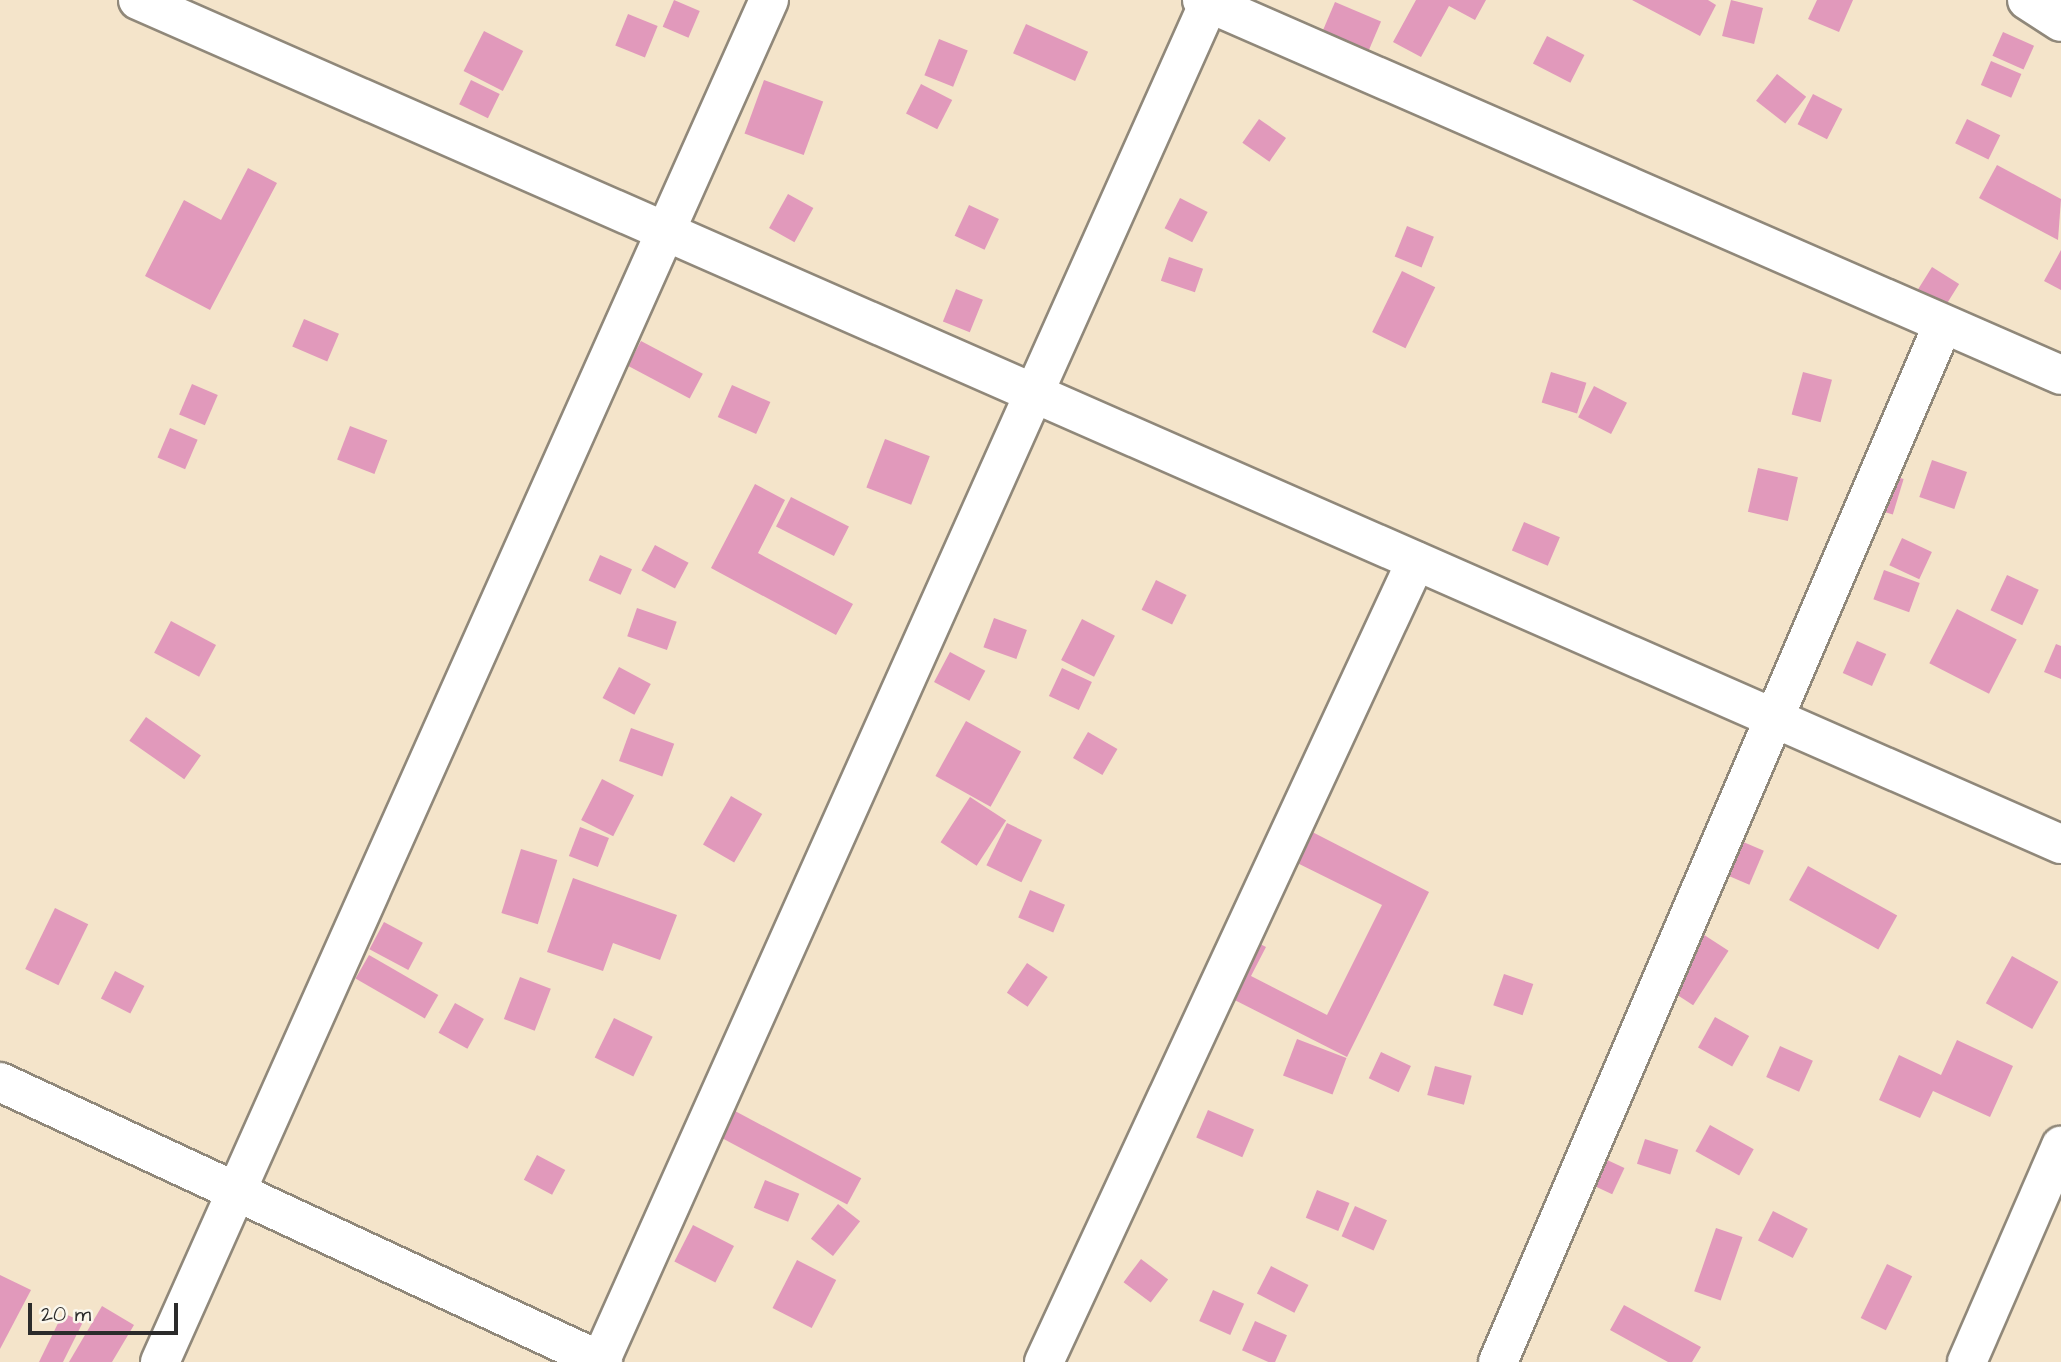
<!DOCTYPE html>
<html>
<head>
<meta charset="utf-8">
<style>
	body { margin:0 }
	#map { position:relative; width:2061px; height:1362px; overflow:hidden; background:#f4e4ca; font-family:"Architects Daughter",sans-serif }
	div>[style] { position:absolute }
	.building>* { inset:0; background:#e199bb; transform-origin:0 0 }
	.roads { filter:drop-shadow(2px 0 #90887a) drop-shadow(-2px 0 #90887a) drop-shadow(0 2px #90887a) drop-shadow(0 -2px #90887a) }
	.street>* { height:38px; margin:-19px; padding:0 19px; transform-origin:19px; border-radius:19px; background:#fff }
	.secondary>* { height:38px; margin:-19px; padding:0 19px; transform-origin:19px; border-radius:19px; background:#fff }
	span { translate:-50% -50%; white-space:nowrap; text-align:center; line-height:1.15; -webkit-text-stroke:5px #fbf7ec; paint-order:stroke }
	.scale { position:absolute; left:28px; top:1303px; width:150px; height:32px; box-sizing:border-box; border:4px solid #2b2b2b; border-top:0; padding-left:9px; font-size:21px; line-height:24px; white-space:nowrap; color:#2b2b2b; -webkit-text-stroke:5px #fbf7ec; paint-order:stroke }
</style>
</head>
<body>
<div id="map">
	<div class="building">
		<div style="left:674px;top:0;width:28px;height:29px;rotate:23deg"></div>
		<div style="clip-path:polygon(1416px 0,1486px 0,1475px 20px,1449px 6px,1421px 57px,1393px 42px)"></div>
		<div style="clip-path:polygon(1632px 0,1708px 0,1716px 5px,1700px 36px)"></div>
		<div style="left:1731px;top:0;width:33px;height:37px;rotate:14deg"></div>
		<div style="clip-path:polygon(1817px 0,1853px 0,1839px 32px,1808px 19px)"></div>
		<div style="left:1335px;top:2px;width:50px;height:31px;rotate:23deg"></div>
		<div style="left:628px;top:14px;width:32px;height:34px;rotate:22deg"></div>
		<div style="left:1026px;top:24px;width:68px;height:32px;rotate:24deg"></div>
		<div style="left:484px;top:31px;width:44px;height:45px;rotate:27deg"></div>
		<div style="left:2003px;top:32px;width:34px;height:26px;rotate:24deg"></div>
		<div style="left:1547px;top:36px;width:42px;height:31px;rotate:27deg"></div>
		<div style="left:939px;top:39px;width:31px;height:39px;rotate:22deg"></div>
		<div style="left:1991px;top:61px;width:33px;height:26px;rotate:23deg"></div>
		<div style="left:1777px;top:74px;width:37px;height:34px;rotate:38deg"></div>
		<div style="left:471px;top:80px;width:32px;height:27px;rotate:26deg"></div>
		<div style="left:764px;top:80px;width:63px;height:57px;rotate:20deg"></div>
		<div style="left:921px;top:84px;width:35px;height:33px;rotate:27deg"></div>
		<div style="left:1813px;top:94px;width:33px;height:34px;rotate:27deg"></div>
		<div style="left:1259px;top:119px;width:33px;height:29px;rotate:35deg"></div>
		<div style="left:1967px;top:119px;width:37px;height:27px;rotate:26deg"></div>
		<div style="clip-path:polygon(1997px 165px,2061px 199px,2058px 240px,1979px 198px)"></div>
		<div style="clip-path:polygon(248px 168px,277px 183px,210px 310px,145px 276px,184px 200px,221px 220px)"></div>
		<div style="left:788px;top:194px;width:29px;height:39px;rotate:29deg"></div>
		<div style="left:1180px;top:198px;width:31px;height:34px;rotate:27deg"></div>
		<div style="left:969px;top:205px;width:33px;height:34px;rotate:25deg"></div>
		<div style="left:1407px;top:226px;width:29px;height:33px;rotate:22deg"></div>
		<div style="clip-path:polygon(2061px 250px,2061px 290px,2044px 281px)"></div>
		<div style="left:1169px;top:257px;width:36px;height:25px;rotate:19deg"></div>
		<div style="left:1932px;top:267px;width:32px;height:31px;rotate:32deg"></div>
		<div style="left:1402px;top:271px;width:37px;height:68px;rotate:26deg"></div>
		<div style="left:956px;top:289px;width:29px;height:35px;rotate:22deg"></div>
		<div style="left:304px;top:319px;width:38px;height:30px;rotate:23deg"></div>
		<div style="left:641px;top:341px;width:70px;height:28px;rotate:28deg"></div>
		<div style="left:1551px;top:372px;width:37px;height:32px;rotate:17deg"></div>
		<div style="left:1803px;top:372px;width:30px;height:44px;rotate:15deg"></div>
		<div style="left:192px;top:384px;width:28px;height:33px;rotate:23deg"></div>
		<div style="left:732px;top:385px;width:42px;height:35px;rotate:24deg"></div>
		<div style="left:1594px;top:386px;width:37px;height:35px;rotate:27deg"></div>
		<div style="left:350px;top:426px;width:40px;height:36px;rotate:21deg"></div>
		<div style="left:170px;top:428px;width:30px;height:32px;rotate:23deg"></div>
		<div style="left:885px;top:439px;width:48px;height:52px;rotate:21deg"></div>
		<div style="left:1932px;top:460px;width:37px;height:39px;rotate:19deg"></div>
		<div style="left:1758px;top:468px;width:41px;height:45px;rotate:13deg"></div>
		<div style="left:1874px;top:470px;width:31px;height:37px;rotate:17deg"></div>
		<div style="clip-path:polygon(755px 484px,785px 500px,758px 553px,853px 604px,836px 635px,711px 568px)"></div>
		<div style="left:791px;top:497px;width:65px;height:33px;rotate:27deg"></div>
		<div style="left:1524px;top:522px;width:39px;height:31px;rotate:23deg"></div>
		<div style="left:1902px;top:538px;width:33px;height:30px;rotate:25deg"></div>
		<div style="left:655px;top:545px;width:38px;height:29px;rotate:28deg"></div>
		<div style="left:600px;top:555px;width:35px;height:28px;rotate:24deg"></div>
		<div style="left:1884px;top:570px;width:38px;height:31px;rotate:20deg"></div>
		<div style="left:2007px;top:575px;width:35px;height:39px;rotate:25deg"></div>
		<div style="left:1156px;top:580px;width:34px;height:33px;rotate:26deg"></div>
		<div style="left:637px;top:608px;width:42px;height:30px;rotate:19deg"></div>
		<div style="left:1957px;top:609px;width:67px;height:61px;rotate:27deg"></div>
		<div style="left:994px;top:618px;width:35px;height:31px;rotate:20deg"></div>
		<div style="left:1082px;top:619px;width:37px;height:46px;rotate:27deg"></div>
		<div style="left:171px;top:621px;width:51px;height:36px;rotate:28deg"></div>
		<div style="left:1857px;top:641px;width:32px;height:35px;rotate:24deg"></div>
		<div style="clip-path:polygon(2056px 644px,2061px 646px,2061px 679px,2044px 672px)"></div>
		<div style="left:950px;top:652px;width:40px;height:34px;rotate:28deg"></div>
		<div style="left:619px;top:667px;width:36px;height:35px;rotate:28deg"></div>
		<div style="left:1062px;top:668px;width:33px;height:31px;rotate:25deg"></div>
		<div style="left:146px;top:717px;width:67px;height:29px;rotate:35deg"></div>
		<div style="left:966px;top:721px;width:63px;height:63px;rotate:29deg"></div>
		<div style="left:631px;top:728px;width:46px;height:35px;rotate:20deg"></div>
		<div style="left:1088px;top:732px;width:34px;height:30px;rotate:30deg"></div>
		<div style="left:602px;top:779px;width:36px;height:46px;rotate:27deg"></div>
		<div style="left:731px;top:796px;width:36px;height:56px;rotate:30deg"></div>
		<div style="left:970px;top:797px;width:43px;height:54px;rotate:33deg"></div>
		<div style="clip-path:polygon(1289px 820px,1429px 892px,1347px 1057px,1209px 987px,1237px 932px,1266px 947px,1251px 976px,1327px 1015px,1382px 905px,1273px 851px)"></div>
		<div style="left:1007px;top:823px;width:39px;height:47px;rotate:26deg"></div>
		<div style="left:580px;top:827px;width:31px;height:31px;rotate:21deg"></div>
		<div style="left:1727px;top:835px;width:40px;height:37px;rotate:23deg"></div>
		<div style="left:521px;top:849px;width:38px;height:67px;rotate:17deg"></div>
		<div style="left:1808px;top:866px;width:102px;height:39px;rotate:29deg"></div>
		<div style="clip-path:polygon(573px 878px,677px 915px,660px 960px,613px 943px,603px 971px,547px 952px)"></div>
		<div style="left:1030px;top:890px;width:38px;height:30px;rotate:23deg"></div>
		<div style="left:55px;top:908px;width:37px;height:68px;rotate:26deg"></div>
		<div style="left:384px;top:922px;width:44px;height:31px;rotate:28deg"></div>
		<div style="left:1695px;top:929px;width:40px;height:65px;rotate:33deg"></div>
		<div style="left:369px;top:955px;width:80px;height:27px;rotate:30deg"></div>
		<div style="left:2012px;top:956px;width:53px;height:54px;rotate:29deg"></div>
		<div style="left:1027px;top:963px;width:25px;height:36px;rotate:34deg"></div>
		<div style="left:115px;top:971px;width:33px;height:31px;rotate:27deg"></div>
		<div style="left:1504px;top:974px;width:31px;height:33px;rotate:19deg"></div>
		<div style="left:520px;top:977px;width:33px;height:45px;rotate:21deg"></div>
		<div style="left:455px;top:1003px;width:33px;height:34px;rotate:29deg"></div>
		<div style="left:1715px;top:1017px;width:39px;height:35px;rotate:29deg"></div>
		<div style="left:614px;top:1018px;width:43px;height:44px;rotate:26deg"></div>
		<div style="left:1297px;top:1039px;width:53px;height:39px;rotate:21deg"></div>
		<div style="clip-path:polygon(1957px 1040px,2013px 1066px,1990px 1117px,1933px 1091px,1920px 1118px,1879px 1100px,1899px 1055px,1941px 1075px)"></div>
		<div style="left:1780px;top:1046px;width:36px;height:34px;rotate:24deg"></div>
		<div style="left:1381px;top:1052px;width:33px;height:29px;rotate:25deg"></div>
		<div style="left:1435px;top:1066px;width:38px;height:30px;rotate:15deg"></div>
		<div style="left:1208px;top:1110px;width:50px;height:30px;rotate:23deg"></div>
		<div style="left:735px;top:1111px;width:143px;height:30px;rotate:28deg"></div>
		<div style="left:1710px;top:1125px;width:50px;height:30px;rotate:29deg"></div>
		<div style="left:1645px;top:1139px;width:35px;height:26px;rotate:18deg"></div>
		<div style="left:1590px;top:1152px;width:38px;height:29px;rotate:25deg"></div>
		<div style="left:537px;top:1155px;width:32px;height:28px;rotate:28deg"></div>
		<div style="left:765px;top:1180px;width:37px;height:30px;rotate:22deg"></div>
		<div style="left:1317px;top:1190px;width:35px;height:30px;rotate:22deg"></div>
		<div style="left:838px;top:1204px;width:28px;height:44px;rotate:38deg"></div>
		<div style="left:1355px;top:1206px;width:35px;height:33px;rotate:24deg"></div>
		<div style="left:1773px;top:1211px;width:39px;height:33px;rotate:27deg"></div>
		<div style="left:693px;top:1225px;width:46px;height:41px;rotate:27deg"></div>
		<div style="left:1716px;top:1228px;width:28px;height:67px;rotate:19deg"></div>
		<div style="left:1141px;top:1259px;width:34px;height:29px;rotate:37deg"></div>
		<div style="left:797px;top:1260px;width:44px;height:54px;rotate:27deg"></div>
		<div style="left:1887px;top:1264px;width:28px;height:60px;rotate:26deg"></div>
		<div style="left:1271px;top:1266px;width:42px;height:31px;rotate:27deg"></div>
		<div style="clip-path:polygon(0 1275px,31px 1290px,0 1349px)"></div>
		<div style="left:1213px;top:1290px;width:34px;height:34px;rotate:24deg"></div>
		<div style="clip-path:polygon(1624px 1305px,1701px 1347px,1692px 1362px,1668px 1362px,1610px 1330px)"></div>
		<div style="clip-path:polygon(102px 1306px,134px 1325px,112px 1362px,69px 1362px)"></div>
		<div style="clip-path:polygon(63px 1313px,83px 1322px,63px 1362px,39px 1362px)"></div>
		<div style="left:1255px;top:1321px;width:35px;height:32px;rotate:24deg"></div>
	</div>
	<div class="roads">
		<div class="street">
			<div style="left:138px;top:0;width:2100px;rotate:23.7deg"></div>
			<div style="left:1202px;top:0;width:937px;rotate:23.58deg"></div>
			<div style="left:2027px;top:0;width:40px;rotate:32.9deg"></div>
			<div style="left:160px;top:1362px;width:1492px;rotate:-65.91deg"></div>
			<div style="left:600px;top:1362px;width:1492px;rotate:-65.87deg"></div>
			<div style="left:1044px;top:1362px;width:883px;rotate:-65.09deg"></div>
			<div style="left:1498px;top:1362px;width:1129px;rotate:-66.79deg"></div>
			<div style="left:1967px;top:1362px;width:236px;rotate:-66.5deg"></div>
		</div>
		<div class="secondary">
			<div style="left:0;top:1082px;width:665px;rotate:24.91deg"></div>
		</div>
	</div>
	<div class="scale">20 m</div>
</div>
</body>
</html>
